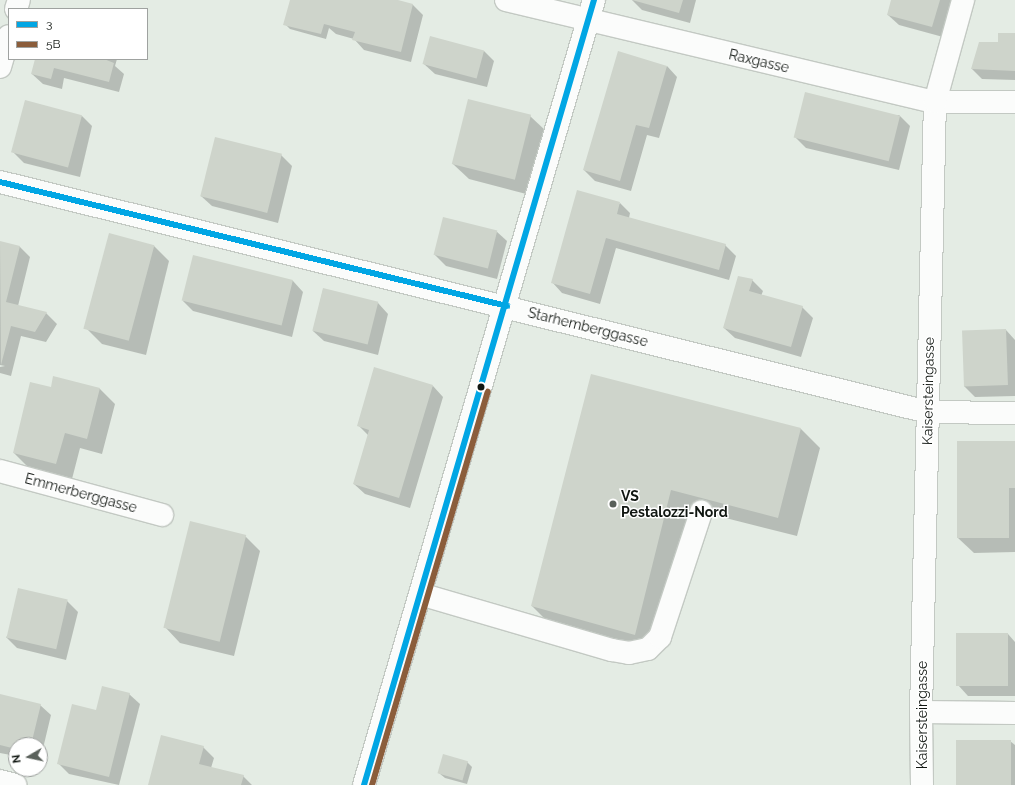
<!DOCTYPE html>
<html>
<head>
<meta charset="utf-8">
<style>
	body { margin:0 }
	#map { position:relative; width:1015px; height:785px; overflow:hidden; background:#e4ece4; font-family:Raleway,sans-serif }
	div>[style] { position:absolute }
	.shadow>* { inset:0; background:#0003 }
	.building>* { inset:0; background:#ced4cb; transform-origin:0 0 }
	.roads { filter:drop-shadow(1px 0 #c3c9c3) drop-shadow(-1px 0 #c3c9c3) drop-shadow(0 1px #c3c9c3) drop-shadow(0 -1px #c3c9c3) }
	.minor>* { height:22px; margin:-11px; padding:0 11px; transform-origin:11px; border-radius:11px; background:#fbfcfb }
	.bus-1>* { height:6px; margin:-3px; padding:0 3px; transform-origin:3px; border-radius:3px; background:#01a6e4 }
	.bus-2>* { height:6px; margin:-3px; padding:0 3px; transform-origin:3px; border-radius:3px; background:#8b5d3b }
	.dots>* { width:11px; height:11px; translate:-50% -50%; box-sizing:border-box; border:2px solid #fff; border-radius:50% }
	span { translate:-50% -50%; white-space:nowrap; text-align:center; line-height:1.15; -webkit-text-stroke:3px #fff; paint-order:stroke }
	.street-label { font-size:14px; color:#101611 }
	.poi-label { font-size:14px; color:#101611; font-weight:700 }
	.left { translate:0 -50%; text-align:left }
	.legend { position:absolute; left:8px; top:8px; width:140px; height:52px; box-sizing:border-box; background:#fff; border:1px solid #9fa2a0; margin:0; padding:5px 7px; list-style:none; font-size:12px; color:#101611 }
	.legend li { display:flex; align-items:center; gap:8px; height:20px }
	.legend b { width:20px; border:1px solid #9fa2a0 }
	.north { position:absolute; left:8px; top:737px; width:40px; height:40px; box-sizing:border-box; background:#fff; border:1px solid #9fa2a0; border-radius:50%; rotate:261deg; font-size:11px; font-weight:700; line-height:16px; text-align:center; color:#101611 }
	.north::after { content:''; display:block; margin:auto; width:14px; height:18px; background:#5a615b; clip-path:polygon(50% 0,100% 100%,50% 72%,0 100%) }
</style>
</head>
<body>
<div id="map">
	<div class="shadow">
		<div style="clip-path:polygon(291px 0,394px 0,413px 5px,423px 15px,411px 62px,364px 50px,354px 39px,336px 34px,329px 28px,326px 39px,290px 29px,285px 24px)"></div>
		<div style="clip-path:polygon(632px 0,696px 0,690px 23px,642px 10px)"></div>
		<div style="clip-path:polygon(892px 0,953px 0,943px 37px,899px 25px,888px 15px)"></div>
		<div style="clip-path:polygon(1015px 34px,1015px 80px,982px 79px,972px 69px)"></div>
		<div style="clip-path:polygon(484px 51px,494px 61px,487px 87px,435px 74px,424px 64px)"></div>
		<div style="clip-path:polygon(36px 59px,117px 59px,115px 66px,124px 74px,119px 92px,64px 78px,62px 89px,43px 84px,32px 74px)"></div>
		<div style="clip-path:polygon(667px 66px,677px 77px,659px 138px,647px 135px,631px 191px,595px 181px,584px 170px)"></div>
		<div style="clip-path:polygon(899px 115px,910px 126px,899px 170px,806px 148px,796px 138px)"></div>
		<div style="clip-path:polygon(82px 116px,92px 126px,80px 177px,24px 163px,13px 152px)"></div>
		<div style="clip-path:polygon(530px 116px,546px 131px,530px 195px,469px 179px,453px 164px)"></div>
		<div style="clip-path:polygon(281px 155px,292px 166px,278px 223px,212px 206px,201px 196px)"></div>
		<div style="clip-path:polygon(620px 203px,630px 213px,629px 218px,725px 245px,736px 256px,729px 280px,616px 248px,600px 304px,562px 293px,552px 282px)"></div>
		<div style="clip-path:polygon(496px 231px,507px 241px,497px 279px,446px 266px,435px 255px)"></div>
		<div style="clip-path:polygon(110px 235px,154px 246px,169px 261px,146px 355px,102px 344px,87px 329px)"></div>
		<div style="clip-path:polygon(0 242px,20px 247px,30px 257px,18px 306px,46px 313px,57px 324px,46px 342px,21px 336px,11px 376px,0 373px,0 367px,5px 366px,0 365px)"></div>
		<div style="clip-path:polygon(194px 256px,293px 281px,303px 292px,292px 337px,193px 311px,183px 301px)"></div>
		<div style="clip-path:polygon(752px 280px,763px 291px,761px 296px,802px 307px,813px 318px,801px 357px,735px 338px,724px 328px)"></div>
		<div style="clip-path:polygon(323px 290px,378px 303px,388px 314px,378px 355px,324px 341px,313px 331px)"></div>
		<div style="clip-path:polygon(1006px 330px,1015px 340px,1015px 396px,975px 397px,964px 386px)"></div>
		<div style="clip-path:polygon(592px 376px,801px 429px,820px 448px,797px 536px,690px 509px,654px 654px,551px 625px,532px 606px)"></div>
		<div style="clip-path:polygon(433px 386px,443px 397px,410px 508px,365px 494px,354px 484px,369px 436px,358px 425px)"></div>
		<div style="clip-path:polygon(52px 388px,100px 389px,115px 404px,102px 454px,80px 448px,72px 479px,29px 468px,14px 453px)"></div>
		<div style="clip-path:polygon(1015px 442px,1015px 552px,974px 553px,958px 538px)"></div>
		<div style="clip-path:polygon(245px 536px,260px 551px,234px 656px,180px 643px,165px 627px)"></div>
		<div style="clip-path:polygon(67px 601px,78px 612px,66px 660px,17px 648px,6px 637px)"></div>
		<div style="clip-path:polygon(1008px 634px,1015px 642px,1015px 696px,968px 696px,958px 685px)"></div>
		<div style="clip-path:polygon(129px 694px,140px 704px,119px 785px,69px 774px,58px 763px,97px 711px)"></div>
		<div style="clip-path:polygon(0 695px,40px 705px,51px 715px,40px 761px,40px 745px,16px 745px,16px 756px,0 753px)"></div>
		<div style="clip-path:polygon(1010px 741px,1015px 745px,1015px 785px,957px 785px)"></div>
		<div style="clip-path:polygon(203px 747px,214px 758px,211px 768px,243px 776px,252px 785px,149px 785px)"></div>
		<div style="clip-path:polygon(467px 762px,472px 767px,467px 784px,445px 778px,439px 773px)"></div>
	</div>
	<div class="building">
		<div style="clip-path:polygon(290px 0,398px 0,413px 4px,401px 52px,352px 40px,355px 32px,324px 24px,321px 34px,283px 25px)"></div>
		<div style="clip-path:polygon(632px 0,683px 0,679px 13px)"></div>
		<div style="clip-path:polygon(891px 0,940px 0,932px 27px,887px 15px)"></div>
		<div style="clip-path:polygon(998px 33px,1015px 33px,1015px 71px,971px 69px,979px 42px,998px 42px)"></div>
		<div style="left:430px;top:36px;width:56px;height:29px;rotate:15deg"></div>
		<div style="clip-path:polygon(618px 51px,667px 66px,649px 128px,636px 125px,620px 181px,583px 170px)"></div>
		<div style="clip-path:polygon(35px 59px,104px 59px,114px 63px,109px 82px,54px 68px,51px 79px,31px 74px)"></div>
		<div style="left:805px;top:92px;width:98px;height:47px;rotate:14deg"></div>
		<div style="left:468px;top:99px;width:65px;height:67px;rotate:14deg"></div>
		<div style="left:25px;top:100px;width:59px;height:54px;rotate:15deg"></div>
		<div style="left:215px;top:137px;width:69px;height:61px;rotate:14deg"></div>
		<div style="clip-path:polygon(577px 190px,620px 202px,617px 214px,726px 244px,719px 270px,606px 238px,590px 294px,551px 283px)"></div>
		<div style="left:443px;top:217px;width:56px;height:39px;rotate:14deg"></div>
		<div style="left:109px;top:233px;width:47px;height:99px;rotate:15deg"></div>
		<div style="clip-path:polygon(0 241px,20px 246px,6px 302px,47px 312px,35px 332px,11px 326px,1px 365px)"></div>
		<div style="left:193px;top:255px;width:103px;height:47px;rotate:14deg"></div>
		<div style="clip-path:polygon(738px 276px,753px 279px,749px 291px,803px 306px,791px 347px,723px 328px)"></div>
		<div style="left:323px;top:288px;width:57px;height:44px;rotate:14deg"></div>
		<div style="left:1006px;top:329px;width:56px;height:44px;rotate:88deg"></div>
		<div style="clip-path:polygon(374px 367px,433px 385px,399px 498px,353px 484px,369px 430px,357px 426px)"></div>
		<div style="clip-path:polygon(591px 374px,801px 428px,778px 518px,671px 490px,635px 635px,531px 606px)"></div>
		<div style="clip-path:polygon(53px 376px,100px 388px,87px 439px,65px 433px,56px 464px,13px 453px,30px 382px,51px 387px)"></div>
		<div style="clip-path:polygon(957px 441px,1015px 441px,1015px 488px,1009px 488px,1009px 538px,957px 538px)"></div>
		<div style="left:190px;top:521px;width:58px;height:110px;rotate:14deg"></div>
		<div style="left:18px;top:588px;width:51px;height:51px;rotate:13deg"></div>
		<div style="left:1008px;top:633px;width:53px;height:52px;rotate:90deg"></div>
		<div style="clip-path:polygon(102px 686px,130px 693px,109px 777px,57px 764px,72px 704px,96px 710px)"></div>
		<div style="clip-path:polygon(0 694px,41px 704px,31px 745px,16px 745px,16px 749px,0 745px)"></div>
		<div style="clip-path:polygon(161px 735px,204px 746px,199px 764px,244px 775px,241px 785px,148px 785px)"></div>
		<div style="left:956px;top:740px;width:55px;height:45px"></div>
		<div style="left:443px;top:754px;width:26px;height:20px;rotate:16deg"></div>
	</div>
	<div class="roads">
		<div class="minor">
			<div style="left:506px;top:0;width:441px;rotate:13.4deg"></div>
			<div style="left:935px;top:102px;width:80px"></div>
			<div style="left:16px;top:9px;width:9px;rotate:-72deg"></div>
			<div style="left:0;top:67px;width:32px;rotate:-74deg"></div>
			<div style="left:0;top:182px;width:956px;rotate:13.92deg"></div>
			<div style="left:928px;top:412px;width:87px;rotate:0.7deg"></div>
			<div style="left:0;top:471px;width:168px;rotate:15.2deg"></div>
			<div style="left:420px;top:594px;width:200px;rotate:16.3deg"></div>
			<div style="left:612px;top:650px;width:17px;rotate:10deg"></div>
			<div style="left:629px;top:653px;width:19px;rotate:-12deg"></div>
			<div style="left:648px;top:649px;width:17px;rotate:-45deg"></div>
			<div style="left:660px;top:637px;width:132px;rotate:-71.8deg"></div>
			<div style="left:921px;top:712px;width:94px;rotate:0.6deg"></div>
			<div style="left:0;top:781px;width:16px;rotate:15deg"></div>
			<div style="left:364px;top:785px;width:818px;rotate:-73.67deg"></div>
			<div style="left:922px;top:785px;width:73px;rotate:-90.8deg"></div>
			<div style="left:921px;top:712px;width:610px;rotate:-88.69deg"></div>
			<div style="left:935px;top:102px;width:106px;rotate:-74.6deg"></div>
		</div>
	</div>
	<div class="bus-1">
		<div style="left:0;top:182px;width:522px;rotate:13.74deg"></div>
		<div style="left:364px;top:785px;width:818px;rotate:-73.67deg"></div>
	</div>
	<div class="bus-2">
		<div style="left:372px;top:785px;width:410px;rotate:-73.6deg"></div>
	</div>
	<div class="dots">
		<div style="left:481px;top:387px;background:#101611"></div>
		<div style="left:613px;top:504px;background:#5a615b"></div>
	</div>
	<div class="street-label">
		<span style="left:759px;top:61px;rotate:13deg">Raxgasse</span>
		<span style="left:588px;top:327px;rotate:14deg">Starhemberggasse</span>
		<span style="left:928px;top:391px;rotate:-89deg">Kaisersteingasse</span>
		<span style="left:81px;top:493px;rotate:15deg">Emmerberggasse</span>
		<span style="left:922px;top:715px;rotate:-90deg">Kaisersteingasse</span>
	</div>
	<div class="poi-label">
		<span class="left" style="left:621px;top:504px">VS<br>Pestalozzi-Nord</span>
	</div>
	<ul class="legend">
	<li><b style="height:5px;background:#01a6e4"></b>3</li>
	<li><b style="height:5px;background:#8b5d3b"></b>5B</li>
	</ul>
	<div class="north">N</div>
</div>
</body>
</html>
